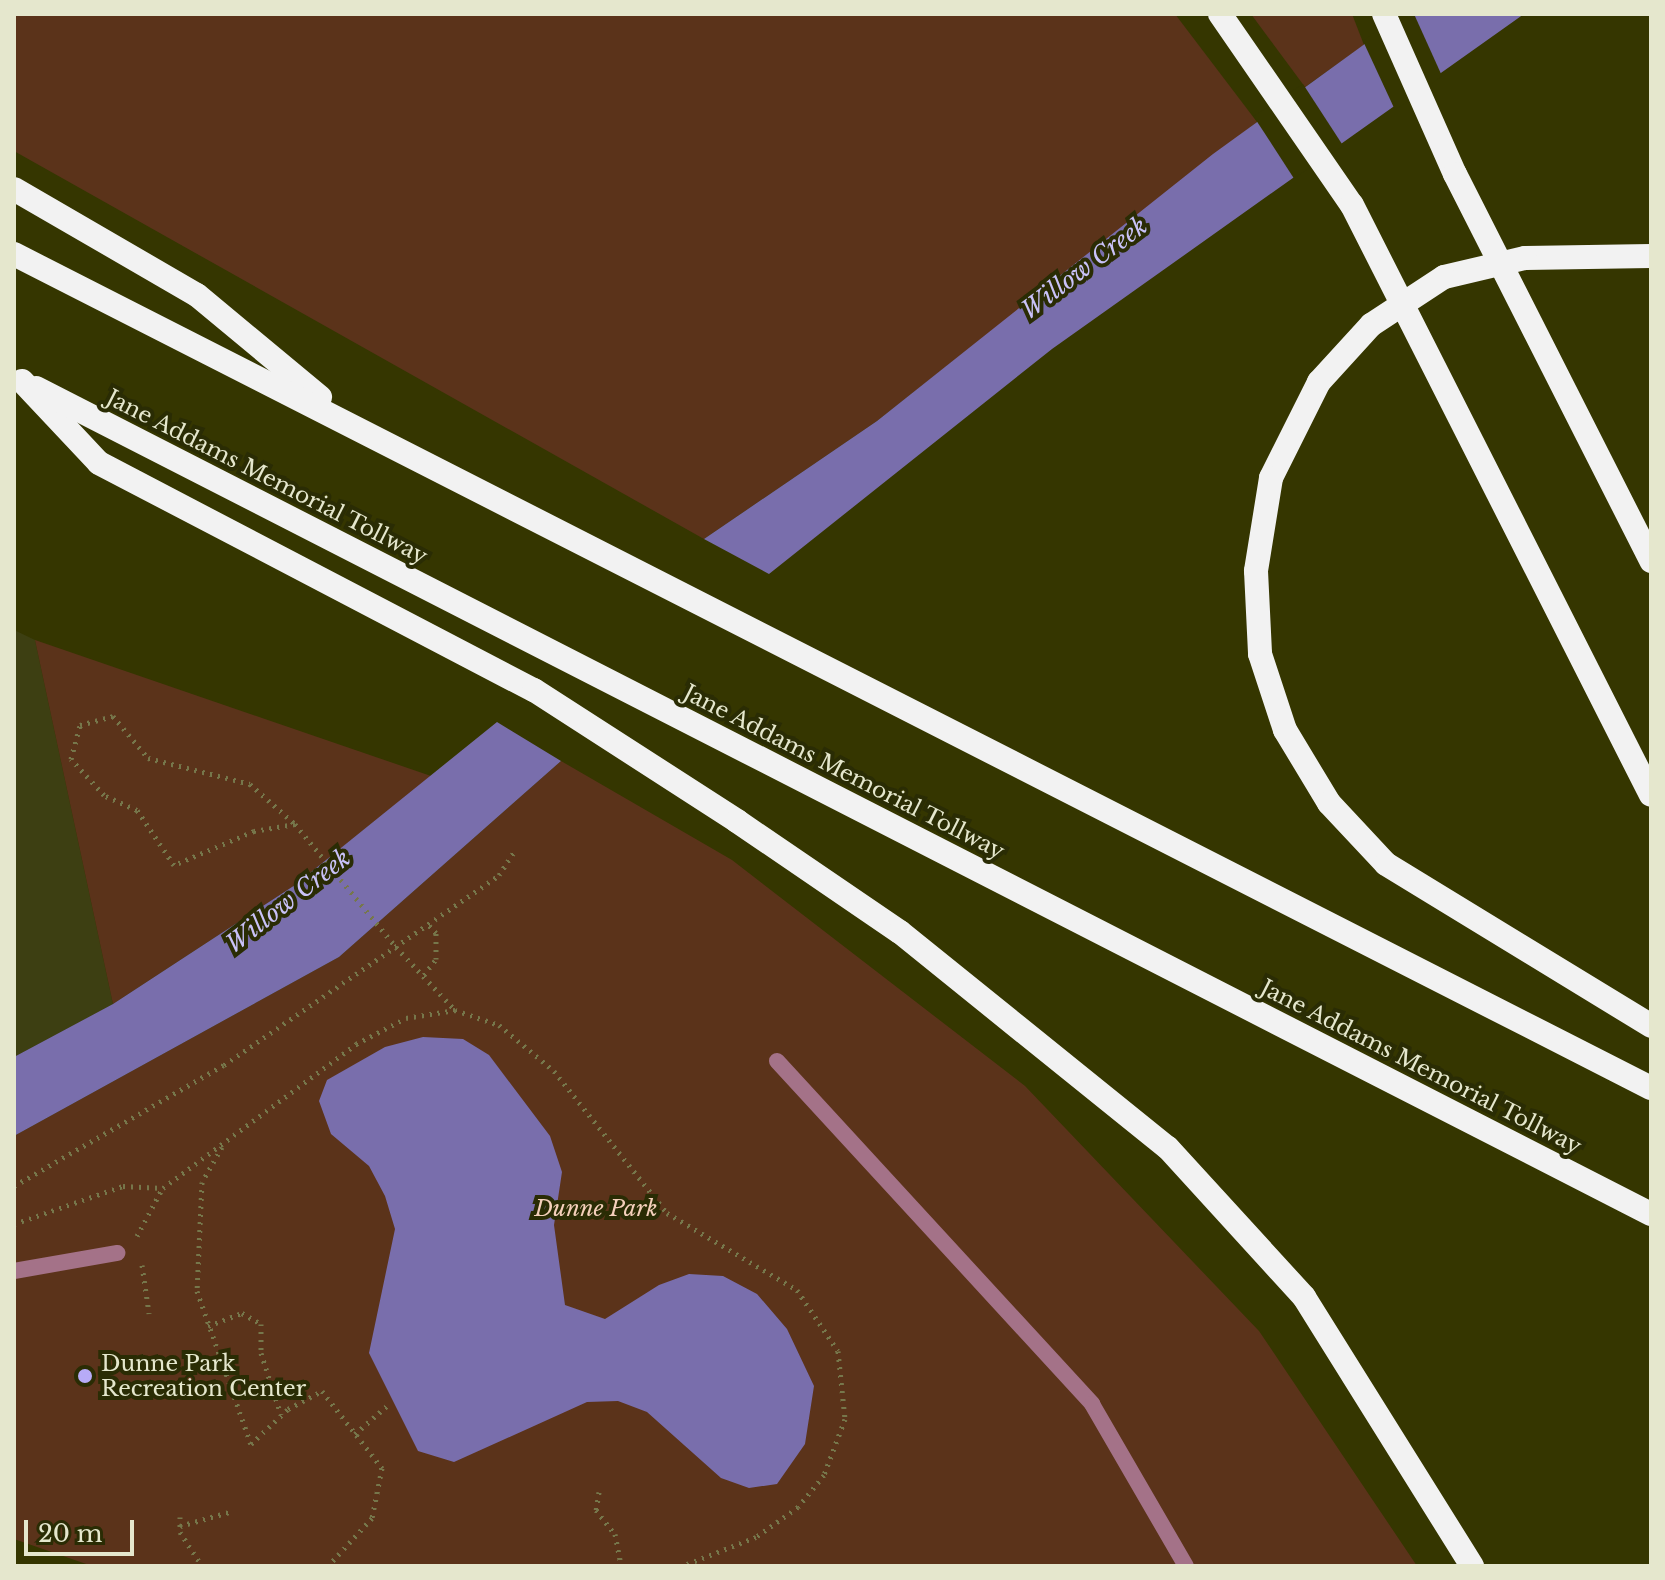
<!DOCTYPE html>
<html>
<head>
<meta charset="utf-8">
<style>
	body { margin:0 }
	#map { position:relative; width:1665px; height:1580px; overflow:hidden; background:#353600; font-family:"Libre Baskerville",serif }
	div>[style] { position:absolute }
	.built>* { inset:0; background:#3d3f12 }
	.green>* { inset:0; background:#5b331a }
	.water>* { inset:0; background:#796eac }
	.pier>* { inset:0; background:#353600; transform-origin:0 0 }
	.path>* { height:5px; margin-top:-2.5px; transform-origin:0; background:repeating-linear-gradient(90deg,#76774b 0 2px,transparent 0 8px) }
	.lane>* { height:16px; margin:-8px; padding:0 8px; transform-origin:8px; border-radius:8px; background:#a47288 }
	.highway>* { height:24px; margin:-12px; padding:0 12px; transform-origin:12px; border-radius:12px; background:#f2f2f2 }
	.path-bridge>* { height:5px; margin-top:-2.5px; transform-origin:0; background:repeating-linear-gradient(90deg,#76774b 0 2px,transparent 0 8px) }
	.highway-bridge>* { height:24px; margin:-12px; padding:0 12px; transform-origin:12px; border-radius:12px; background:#f2f2f2 }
	.dots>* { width:22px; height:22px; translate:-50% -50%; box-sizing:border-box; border:4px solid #2a2c04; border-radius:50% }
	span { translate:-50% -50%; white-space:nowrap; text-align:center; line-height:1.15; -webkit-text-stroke:8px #2a2c04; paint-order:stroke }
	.street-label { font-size:22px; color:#e5e7cd }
	.park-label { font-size:22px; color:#f5d0bb; font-style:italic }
	.poi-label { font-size:22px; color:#e5e7cd }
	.left { translate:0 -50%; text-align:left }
	.water-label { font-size:24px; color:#c9c2f8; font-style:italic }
	.frame { position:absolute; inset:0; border:16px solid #e5e7cd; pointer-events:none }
	.scale { position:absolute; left:24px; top:1520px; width:110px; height:36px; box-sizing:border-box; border:4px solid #e5e7cd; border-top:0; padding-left:10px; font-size:24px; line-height:28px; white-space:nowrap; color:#e5e7cd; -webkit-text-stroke:6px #2a2c04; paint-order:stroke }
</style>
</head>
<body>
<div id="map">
	<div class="built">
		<div style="clip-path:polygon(14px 630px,35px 640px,113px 1004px,14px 1057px)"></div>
	</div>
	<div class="green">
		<div style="clip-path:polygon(14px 14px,1175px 14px,1257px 122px,877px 421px,704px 539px,14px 151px)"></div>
		<div style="clip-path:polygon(1251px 14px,1352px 14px,1364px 45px,1305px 87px)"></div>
		<div style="clip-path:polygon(35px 640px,431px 776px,295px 885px,113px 1004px)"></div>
		<div style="clip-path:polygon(561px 761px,732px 860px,1025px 1086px,1259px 1331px,1417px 1566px,92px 1566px,14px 1539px,14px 1136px,339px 957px)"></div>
	</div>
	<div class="water">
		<div style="clip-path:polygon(1406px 14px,1524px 14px,1052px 349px,769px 574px,704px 539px,877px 421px,1213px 154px)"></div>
		<div style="clip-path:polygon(497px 722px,561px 761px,339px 957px,14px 1136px,14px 1057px,113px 1004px,295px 885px)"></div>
		<div style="clip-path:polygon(423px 1037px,463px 1039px,489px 1055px,550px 1136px,562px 1172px,554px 1225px,565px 1305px,605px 1319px,659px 1285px,689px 1274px,723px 1276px,757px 1294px,787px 1329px,814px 1386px,805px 1444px,777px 1484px,749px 1488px,721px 1478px,647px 1412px,618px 1401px,587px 1402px,454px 1462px,418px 1451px,369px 1353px,395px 1229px,385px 1196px,369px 1166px,331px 1134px,319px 1101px,327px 1080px,385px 1047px)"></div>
	</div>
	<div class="pier">
		<div style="clip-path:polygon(1399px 14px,1414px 14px,1442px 76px,1395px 110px,1363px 41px)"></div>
		<div style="left:1303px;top:84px;width:74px;height:59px;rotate:57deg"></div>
	</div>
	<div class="path">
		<div style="left:113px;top:716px;width:55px;rotate:50.2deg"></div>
		<div style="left:148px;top:758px;width:105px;rotate:14.3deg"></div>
		<div style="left:250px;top:784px;width:60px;rotate:41.6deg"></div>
		<div style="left:295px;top:824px;width:42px;rotate:170.3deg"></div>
		<div style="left:254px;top:831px;width:87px;rotate:157deg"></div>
		<div style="left:174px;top:865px;width:66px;rotate:-123.9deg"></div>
		<div style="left:137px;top:810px;width:36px;rotate:-156deg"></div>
		<div style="left:104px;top:795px;width:49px;rotate:-132.5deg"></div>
		<div style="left:71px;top:759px;width:35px;rotate:-75deg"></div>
		<div style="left:80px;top:725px;width:34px;rotate:-15deg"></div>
		<div style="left:396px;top:947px;width:86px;rotate:46.9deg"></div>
		<div style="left:424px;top:975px;width:20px;rotate:-53deg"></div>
		<div style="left:436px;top:959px;width:26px;rotate:-90deg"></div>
		<div style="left:436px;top:933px;width:13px;rotate:-132deg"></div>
		<div style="left:222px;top:1147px;width:40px;rotate:119.7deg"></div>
		<div style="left:202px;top:1182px;width:109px;rotate:92.6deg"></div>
		<div style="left:197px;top:1291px;width:162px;rotate:70.6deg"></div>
		<div style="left:251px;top:1444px;width:51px;rotate:-43.4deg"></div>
		<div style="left:288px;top:1409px;width:38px;rotate:-28deg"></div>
		<div style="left:322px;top:1391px;width:98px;rotate:52.1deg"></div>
		<div style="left:382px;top:1468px;width:51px;rotate:101.3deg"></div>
		<div style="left:372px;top:1518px;width:65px;rotate:132.5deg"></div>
		<div style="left:14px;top:1186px;width:242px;rotate:-30deg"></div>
		<div style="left:224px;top:1065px;width:334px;rotate:-34.6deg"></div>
		<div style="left:499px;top:875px;width:30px;rotate:-57deg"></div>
		<div style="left:14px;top:1224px;width:115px;rotate:-19.2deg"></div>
		<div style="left:123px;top:1186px;width:40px;rotate:2.9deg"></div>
		<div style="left:163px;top:1188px;width:241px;rotate:-36.7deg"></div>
		<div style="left:356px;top:1044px;width:56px;rotate:-27.5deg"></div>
		<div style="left:406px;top:1018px;width:50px;rotate:-9.3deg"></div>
		<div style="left:455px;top:1010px;width:46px;rotate:18.8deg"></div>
		<div style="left:499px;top:1025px;width:72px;rotate:39.9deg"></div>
		<div style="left:554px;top:1071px;width:181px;rotate:51.5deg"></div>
		<div style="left:667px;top:1213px;width:151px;rotate:30.6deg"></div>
		<div style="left:797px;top:1290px;width:73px;rotate:56.1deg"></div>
		<div style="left:838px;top:1351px;width:68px;rotate:84.1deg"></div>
		<div style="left:845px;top:1419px;width:60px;rotate:110.6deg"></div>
		<div style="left:824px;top:1475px;width:41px;rotate:129.1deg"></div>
		<div style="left:798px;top:1507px;width:52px;rotate:144.5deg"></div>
		<div style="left:756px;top:1537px;width:79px;rotate:158.6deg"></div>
		<div style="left:137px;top:1236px;width:53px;rotate:-62deg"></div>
		<div style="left:142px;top:1265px;width:49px;rotate:81.7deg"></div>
		<div style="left:208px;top:1326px;width:36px;rotate:-21deg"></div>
		<div style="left:242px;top:1313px;width:22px;rotate:30deg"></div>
		<div style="left:261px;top:1324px;width:29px;rotate:90deg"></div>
		<div style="left:261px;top:1353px;width:65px;rotate:72.1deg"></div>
		<div style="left:355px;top:1434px;width:44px;rotate:-41.3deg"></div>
		<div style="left:599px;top:1492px;width:18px;rotate:99deg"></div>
		<div style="left:596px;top:1510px;width:31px;rotate:52deg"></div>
		<div style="left:615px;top:1534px;width:33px;rotate:79deg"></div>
		<div style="left:180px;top:1517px;width:15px;rotate:90deg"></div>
		<div style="left:180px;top:1532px;width:40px;rotate:57.1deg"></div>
		<div style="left:180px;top:1526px;width:55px;rotate:-15.8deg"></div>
	</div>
	<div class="lane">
		<div style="left:777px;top:1061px;width:466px;rotate:47.4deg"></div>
		<div style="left:1092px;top:1404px;width:187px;rotate:59.9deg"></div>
		<div style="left:14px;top:1271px;width:105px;rotate:-9.9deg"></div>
	</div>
	<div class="highway">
		<div style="left:14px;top:189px;width:211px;rotate:30.1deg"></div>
		<div style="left:197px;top:295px;width:160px;rotate:39.7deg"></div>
		<div style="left:14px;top:254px;width:1837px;rotate:27deg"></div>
		<div style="left:1651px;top:256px;width:126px;rotate:179.1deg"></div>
		<div style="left:1525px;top:258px;width:83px;rotate:166.8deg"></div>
		<div style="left:1444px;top:277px;width:87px;rotate:146.7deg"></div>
		<div style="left:1371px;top:325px;width:77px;rotate:132.4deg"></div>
		<div style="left:1319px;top:382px;width:107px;rotate:116.6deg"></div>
		<div style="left:1271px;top:478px;width:94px;rotate:99.2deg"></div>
		<div style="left:1256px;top:571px;width:83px;rotate:87.2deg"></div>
		<div style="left:1260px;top:654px;width:80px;rotate:71.8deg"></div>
		<div style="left:1285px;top:730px;width:85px;rotate:58.9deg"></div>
		<div style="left:1329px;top:803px;width:83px;rotate:46.9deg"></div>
		<div style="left:1386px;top:864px;width:311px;rotate:31.4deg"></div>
		<div style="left:22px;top:381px;width:112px;rotate:46.8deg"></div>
		<div style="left:99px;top:463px;width:491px;rotate:27.6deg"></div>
		<div style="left:534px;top:690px;width:242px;rotate:32.8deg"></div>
		<div style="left:737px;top:821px;width:197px;rotate:34.3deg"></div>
		<div style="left:900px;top:932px;width:344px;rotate:38.9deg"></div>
		<div style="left:1168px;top:1148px;width:202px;rotate:47.6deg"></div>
		<div style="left:1304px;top:1297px;width:317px;rotate:58deg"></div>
		<div style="left:36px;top:388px;width:1814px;rotate:27.09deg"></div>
	</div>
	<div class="path-bridge">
		<div style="left:295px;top:824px;width:159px;rotate:50.6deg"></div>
	</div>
	<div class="highway-bridge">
		<div style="left:1220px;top:14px;width:232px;rotate:55.4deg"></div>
		<div style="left:1352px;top:205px;width:661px;rotate:63.13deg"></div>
		<div style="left:1384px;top:14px;width:175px;rotate:66.1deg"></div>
		<div style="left:1455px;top:174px;width:434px;rotate:63.1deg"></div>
	</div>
	<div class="dots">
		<div style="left:85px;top:1376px;background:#b7abf7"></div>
	</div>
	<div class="street-label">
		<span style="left:267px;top:477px;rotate:27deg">Jane Addams Memorial Tollway</span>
		<span style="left:844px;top:772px;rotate:27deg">Jane Addams Memorial Tollway</span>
		<span style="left:1421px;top:1067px;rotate:27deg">Jane Addams Memorial Tollway</span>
	</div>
	<div class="park-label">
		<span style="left:596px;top:1209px">Dunne Park</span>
	</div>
	<div class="poi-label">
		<span class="left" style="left:101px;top:1376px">Dunne Park<br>Recreation Center</span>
	</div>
	<div class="water-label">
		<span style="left:1084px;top:268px;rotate:-37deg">Willow Creek</span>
		<span style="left:288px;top:901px;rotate:-38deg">Willow Creek</span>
	</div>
	<div class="frame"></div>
	<div class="scale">20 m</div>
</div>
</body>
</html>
